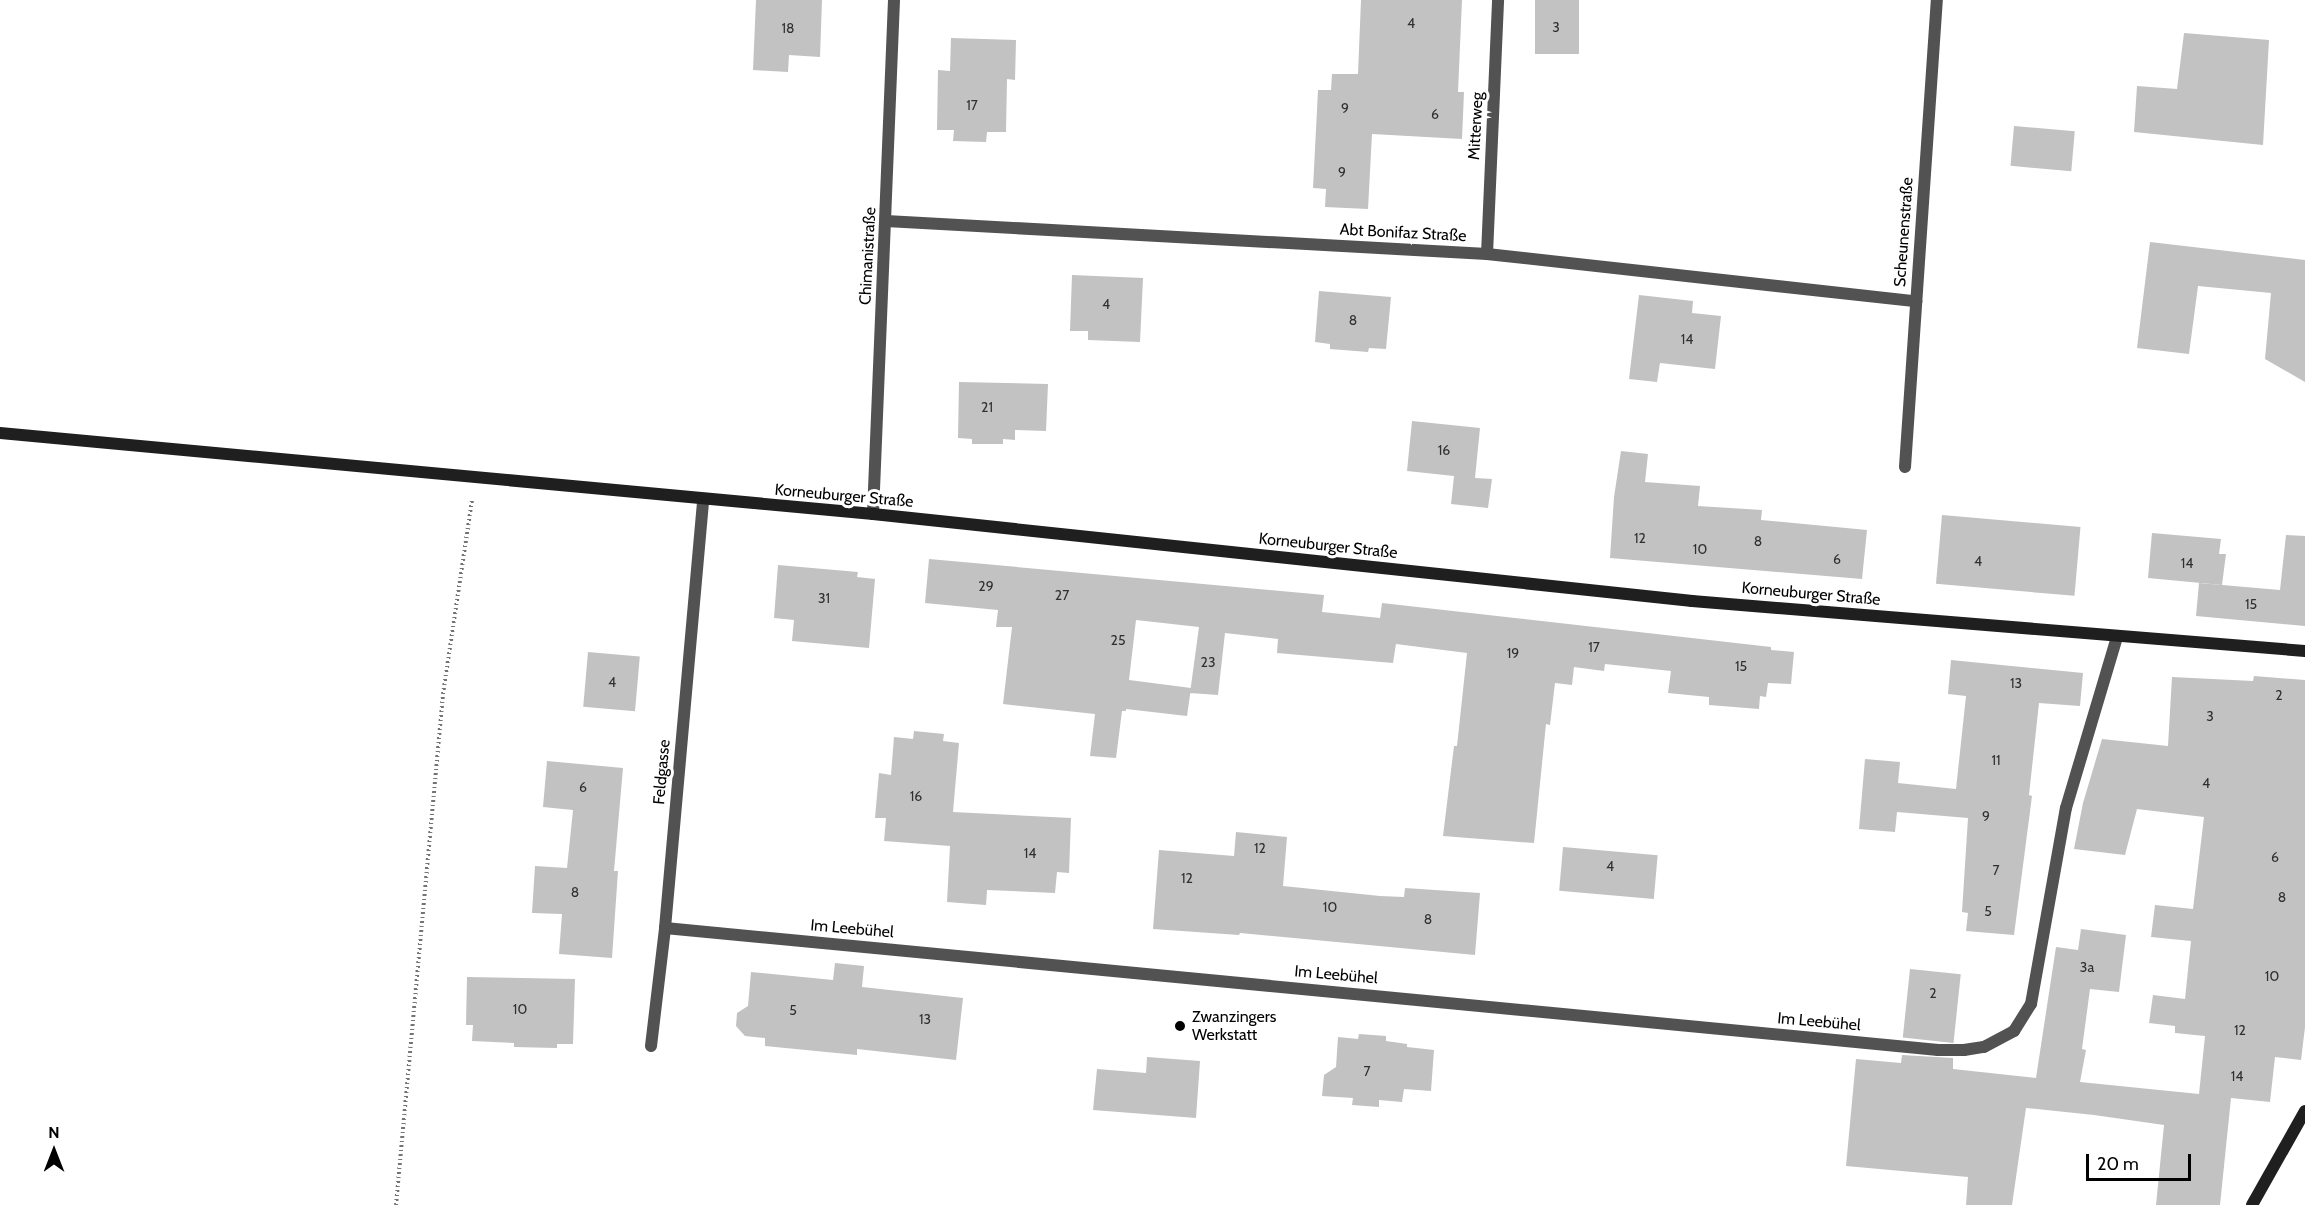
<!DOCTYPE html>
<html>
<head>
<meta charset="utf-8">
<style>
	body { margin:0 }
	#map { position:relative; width:2305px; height:1205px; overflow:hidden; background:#fff; font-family:Cabin,sans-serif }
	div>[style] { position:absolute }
	.building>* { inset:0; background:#c2c2c2; transform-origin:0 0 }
	.path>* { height:4px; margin-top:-2px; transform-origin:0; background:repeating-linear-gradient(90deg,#747474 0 1.5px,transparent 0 4.5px) }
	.street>* { height:12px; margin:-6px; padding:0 6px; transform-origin:6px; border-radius:6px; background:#525252 }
	.secondary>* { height:12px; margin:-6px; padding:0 6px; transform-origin:6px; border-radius:6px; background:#1f1f1f }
	.dots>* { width:16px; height:16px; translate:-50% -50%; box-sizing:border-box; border:3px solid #fff; border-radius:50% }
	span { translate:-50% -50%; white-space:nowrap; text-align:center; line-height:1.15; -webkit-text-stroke:6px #fff; paint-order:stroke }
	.number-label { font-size:14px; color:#303030 }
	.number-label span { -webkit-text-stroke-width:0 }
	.street-label { font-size:16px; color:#000 }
	.poi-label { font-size:16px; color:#000 }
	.left { translate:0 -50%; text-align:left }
	.north { position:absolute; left:24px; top:1121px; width:60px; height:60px; -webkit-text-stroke:4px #fff; paint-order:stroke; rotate:0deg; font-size:16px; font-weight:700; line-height:24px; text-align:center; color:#000 }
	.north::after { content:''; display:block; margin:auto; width:21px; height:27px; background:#000; clip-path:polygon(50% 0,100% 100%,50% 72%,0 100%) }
	.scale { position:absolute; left:2086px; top:1154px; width:105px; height:27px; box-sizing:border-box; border:3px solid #000; border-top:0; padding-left:8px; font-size:18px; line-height:21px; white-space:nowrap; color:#000; -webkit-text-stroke:4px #fff; paint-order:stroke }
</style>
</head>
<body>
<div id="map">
	<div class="building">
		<div style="clip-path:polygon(756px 0,822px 0,820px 57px,789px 55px,788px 72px,753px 70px)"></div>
		<div style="clip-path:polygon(1361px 0,1462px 0,1458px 92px,1464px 92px,1462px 139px,1372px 134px,1368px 209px,1325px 207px,1326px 189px,1313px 188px,1318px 90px,1331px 90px,1332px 74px,1358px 74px)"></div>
		<div style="left:1535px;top:0;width:44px;height:54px"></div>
		<div style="clip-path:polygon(2184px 33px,2269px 40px,2263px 145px,2134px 132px,2137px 86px,2177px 89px)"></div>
		<div style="clip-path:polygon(951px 38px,1016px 40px,1015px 80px,1007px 79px,1006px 132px,987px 132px,986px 142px,953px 141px,954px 130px,937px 130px,938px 70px,950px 71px)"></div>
		<div style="left:2014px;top:126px;width:61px;height:40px;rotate:5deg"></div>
		<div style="clip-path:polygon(2150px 242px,2305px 260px,2305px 382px,2265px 359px,2271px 293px,2198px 286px,2189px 354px,2137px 348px)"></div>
		<div style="clip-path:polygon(1072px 275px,1143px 278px,1140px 342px,1088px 340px,1088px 331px,1070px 331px)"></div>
		<div style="clip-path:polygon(1319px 291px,1391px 297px,1386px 349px,1369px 348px,1368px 352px,1330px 349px,1330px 344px,1315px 342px)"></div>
		<div style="clip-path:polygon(1639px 295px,1693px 301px,1692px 313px,1721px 316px,1715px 369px,1660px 363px,1657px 382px,1629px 379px)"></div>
		<div style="clip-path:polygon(959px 382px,1048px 384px,1046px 431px,1015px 430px,1015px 440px,1003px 439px,1003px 444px,972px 444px,972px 439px,958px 438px)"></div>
		<div style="clip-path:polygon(1412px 421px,1480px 428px,1475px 478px,1492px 479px,1488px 508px,1451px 504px,1454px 476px,1407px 471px)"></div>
		<div style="clip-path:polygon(1621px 451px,1648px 454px,1645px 482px,1700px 486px,1698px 506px,1762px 510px,1761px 520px,1867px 530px,1862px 579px,1610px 558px,1614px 497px)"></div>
		<div style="left:1942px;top:515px;width:139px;height:69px;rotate:5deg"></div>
		<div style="clip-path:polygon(2152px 533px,2221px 539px,2219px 554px,2226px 554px,2222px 585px,2148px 578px)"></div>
		<div style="clip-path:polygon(2286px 535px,2305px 536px,2305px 626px,2196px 616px,2199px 583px,2280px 590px)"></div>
		<div style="clip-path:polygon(929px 559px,1324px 595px,1322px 612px,1380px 618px,1382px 603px,1771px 647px,1771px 650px,1794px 652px,1791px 684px,1768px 683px,1766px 697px,1760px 696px,1759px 709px,1709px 705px,1709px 697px,1668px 693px,1671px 671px,1605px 664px,1604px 671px,1574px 667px,1572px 685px,1555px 683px,1550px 725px,1546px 724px,1534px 843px,1443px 836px,1454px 746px,1457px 746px,1467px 653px,1396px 644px,1393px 663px,1277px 653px,1278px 639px,1225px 633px,1218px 695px,1190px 693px,1199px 627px,1136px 620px,1129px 680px,1191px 688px,1187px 716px,1126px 709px,1126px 711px,1122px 711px,1116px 758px,1090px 756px,1095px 714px,1003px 704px,1012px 627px,996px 627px,998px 610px,925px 603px)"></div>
		<div style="clip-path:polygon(778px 565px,858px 572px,857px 577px,875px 579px,869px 648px,792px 641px,794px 620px,774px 618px)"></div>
		<div style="left:588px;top:652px;width:52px;height:55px;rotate:5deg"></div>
		<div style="clip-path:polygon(1951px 660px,2083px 673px,2080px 706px,2039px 703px,2029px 795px,2032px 796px,2014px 935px,1966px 931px,1968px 913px,1962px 912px,1968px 818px,1897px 812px,1895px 832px,1859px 829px,1865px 759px,1900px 762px,1898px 783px,1956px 789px,1966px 696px,1948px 694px)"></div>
		<div style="clip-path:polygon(2254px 676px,2305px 680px,2305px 1027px,2301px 1060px,2275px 1057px,2270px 1102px,2231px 1098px,2220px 1205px,2156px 1205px,2164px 1125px,2094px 1115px,2026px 1108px,2012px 1205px,1966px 1205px,1968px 1177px,1846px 1166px,1856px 1059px,1901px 1063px,1902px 1055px,1953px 1058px,1953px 1069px,2036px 1078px,2056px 947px,2078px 950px,2081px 929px,2126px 935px,2119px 992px,2090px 989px,2082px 1049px,2086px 1050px,2080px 1082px,2199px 1094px,2205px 1036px,2175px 1033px,2175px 1026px,2149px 1023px,2153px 995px,2185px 999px,2191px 941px,2151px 937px,2155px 905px,2193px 909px,2204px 817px,2137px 809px,2125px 855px,2074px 849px,2083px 803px,2102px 739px,2168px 746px,2172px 677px,2253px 681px)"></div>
		<div style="clip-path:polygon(914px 731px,944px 734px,943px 741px,959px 743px,953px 812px,1071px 818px,1069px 873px,1057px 872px,1055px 893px,987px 890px,986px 905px,947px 902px,950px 846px,884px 841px,886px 818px,875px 818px,879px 773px,891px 775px,894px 737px,913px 739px)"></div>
		<div style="clip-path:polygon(547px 761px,623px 768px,614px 871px,618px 871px,612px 958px,559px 954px,562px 914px,532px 913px,535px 866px,567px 868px,573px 810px,543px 807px)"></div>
		<div style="clip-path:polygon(1236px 832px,1287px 837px,1283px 886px,1380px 896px,1404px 897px,1405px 888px,1480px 893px,1475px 955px,1240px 933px,1239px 935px,1153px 929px,1159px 850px,1234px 856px)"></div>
		<div style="left:1563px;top:847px;width:95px;height:44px;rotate:5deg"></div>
		<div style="clip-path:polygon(835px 963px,864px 966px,862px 987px,963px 998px,956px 1060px,857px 1049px,857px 1055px,765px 1046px,765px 1038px,745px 1036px,736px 1026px,737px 1013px,748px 1006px,751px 972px,833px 980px)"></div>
		<div style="left:1910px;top:969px;width:51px;height:69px;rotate:6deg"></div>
		<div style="clip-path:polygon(467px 977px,575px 979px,573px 1044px,557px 1044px,557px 1048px,514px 1047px,514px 1043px,472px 1041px,473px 1025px,466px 1025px)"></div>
		<div style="clip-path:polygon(1359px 1034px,1386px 1036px,1386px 1041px,1407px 1044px,1407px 1047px,1434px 1050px,1431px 1091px,1404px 1089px,1402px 1102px,1379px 1100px,1379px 1107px,1352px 1105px,1353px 1098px,1322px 1096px,1324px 1075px,1336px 1067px,1338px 1037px,1358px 1039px)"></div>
		<div style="clip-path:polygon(1147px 1057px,1200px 1061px,1196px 1118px,1093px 1110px,1097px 1069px,1146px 1073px)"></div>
	</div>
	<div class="path">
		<div style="left:396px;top:1205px;width:513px;rotate:-84.74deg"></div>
		<div style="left:443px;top:694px;width:196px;rotate:-81.5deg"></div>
	</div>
	<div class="street">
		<div style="left:886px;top:221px;width:602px;rotate:3.14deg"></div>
		<div style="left:1487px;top:254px;width:432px;rotate:6.3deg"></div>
		<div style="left:1487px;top:254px;width:254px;rotate:-87.5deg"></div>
		<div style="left:1905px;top:467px;width:468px;rotate:-86.1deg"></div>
		<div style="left:873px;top:514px;width:514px;rotate:-87.66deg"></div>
		<div style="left:665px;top:928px;width:1279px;rotate:5.47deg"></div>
		<div style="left:1938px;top:1050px;width:26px"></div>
		<div style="left:1964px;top:1050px;width:20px;rotate:-9deg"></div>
		<div style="left:1984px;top:1047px;width:34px;rotate:-28deg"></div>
		<div style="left:2014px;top:1031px;width:32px;rotate:-58deg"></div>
		<div style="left:2031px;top:1004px;width:199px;rotate:-79.9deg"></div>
		<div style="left:2066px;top:808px;width:178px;rotate:-73.4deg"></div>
		<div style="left:651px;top:1046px;width:119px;rotate:-83.2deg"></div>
		<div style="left:665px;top:928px;width:430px;rotate:-84.9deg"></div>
	</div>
	<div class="secondary">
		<div style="left:0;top:433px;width:877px;rotate:5.3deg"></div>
		<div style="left:873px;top:514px;width:824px;rotate:6.06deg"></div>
		<div style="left:1692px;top:601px;width:615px;rotate:4.66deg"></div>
		<div style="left:2252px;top:1205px;width:108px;rotate:-60.6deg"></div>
	</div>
	<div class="dots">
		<div style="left:1180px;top:1026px;background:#000"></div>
	</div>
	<div class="number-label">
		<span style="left:1411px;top:23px">4</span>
		<span style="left:1556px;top:27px">3</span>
		<span style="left:788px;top:28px">18</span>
		<span style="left:972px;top:105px">17</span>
		<span style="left:1345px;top:108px">9</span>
		<span style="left:1435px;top:114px">6</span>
		<span style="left:1342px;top:172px">9</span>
		<span style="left:1106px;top:304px">4</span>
		<span style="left:1353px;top:320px">8</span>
		<span style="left:1687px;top:339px">14</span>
		<span style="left:987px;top:407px">21</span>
		<span style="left:1444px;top:450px">16</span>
		<span style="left:1640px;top:538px">12</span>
		<span style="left:1758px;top:541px">8</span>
		<span style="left:1700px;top:549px">10</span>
		<span style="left:1837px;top:559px">6</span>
		<span style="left:1978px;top:561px">4</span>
		<span style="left:2187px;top:563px">14</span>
		<span style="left:986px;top:586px">29</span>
		<span style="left:1062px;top:595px">27</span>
		<span style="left:824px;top:598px">31</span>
		<span style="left:2251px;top:604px">15</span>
		<span style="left:1118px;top:640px">25</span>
		<span style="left:1594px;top:647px">17</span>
		<span style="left:1513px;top:653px">19</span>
		<span style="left:1208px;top:662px">23</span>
		<span style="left:1741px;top:666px">15</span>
		<span style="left:612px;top:682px">4</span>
		<span style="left:2016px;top:683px">13</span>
		<span style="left:2279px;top:695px">2</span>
		<span style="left:2210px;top:716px">3</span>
		<span style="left:1996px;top:760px">11</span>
		<span style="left:2206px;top:783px">4</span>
		<span style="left:583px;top:787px">6</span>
		<span style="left:916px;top:796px">16</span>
		<span style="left:1986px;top:816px">9</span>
		<span style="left:1260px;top:848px">12</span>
		<span style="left:1030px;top:853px">14</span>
		<span style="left:2275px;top:857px">6</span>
		<span style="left:1610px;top:866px">4</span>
		<span style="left:1996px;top:870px">7</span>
		<span style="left:1187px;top:878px">12</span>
		<span style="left:575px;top:892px">8</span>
		<span style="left:2282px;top:897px">8</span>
		<span style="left:1330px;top:907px">10</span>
		<span style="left:1988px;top:911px">5</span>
		<span style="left:1428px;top:919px">8</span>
		<span style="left:2087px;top:967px">3a</span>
		<span style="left:2272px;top:976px">10</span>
		<span style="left:1933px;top:993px">2</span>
		<span style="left:520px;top:1009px">10</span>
		<span style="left:793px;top:1010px">5</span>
		<span style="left:925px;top:1019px">13</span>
		<span style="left:2240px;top:1030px">12</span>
		<span style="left:1367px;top:1071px">7</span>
		<span style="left:2237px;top:1076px">14</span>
	</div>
	<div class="street-label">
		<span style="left:1476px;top:126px;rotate:-87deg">Mitterweg</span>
		<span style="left:1904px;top:232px;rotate:-86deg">Scheunenstraße</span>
		<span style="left:1403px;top:233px;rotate:3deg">Abt Bonifaz Straße</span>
		<span style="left:868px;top:256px;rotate:-87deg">Chimanistraße</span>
		<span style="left:844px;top:496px;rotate:5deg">Korneuburger Straße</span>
		<span style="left:1328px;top:546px;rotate:6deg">Korneuburger Straße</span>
		<span style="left:1811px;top:594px;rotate:5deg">Korneuburger Straße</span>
		<span style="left:662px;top:772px;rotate:-85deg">Feldgasse</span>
		<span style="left:852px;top:929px;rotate:5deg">Im Leebühel</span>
		<span style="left:1336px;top:975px;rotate:5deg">Im Leebühel</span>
		<span style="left:1819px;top:1022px;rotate:5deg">Im Leebühel</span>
	</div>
	<div class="poi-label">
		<span class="left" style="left:1192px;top:1026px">Zwanzingers<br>Werkstatt</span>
	</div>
	<div class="north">N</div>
	<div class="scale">20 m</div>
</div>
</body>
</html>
